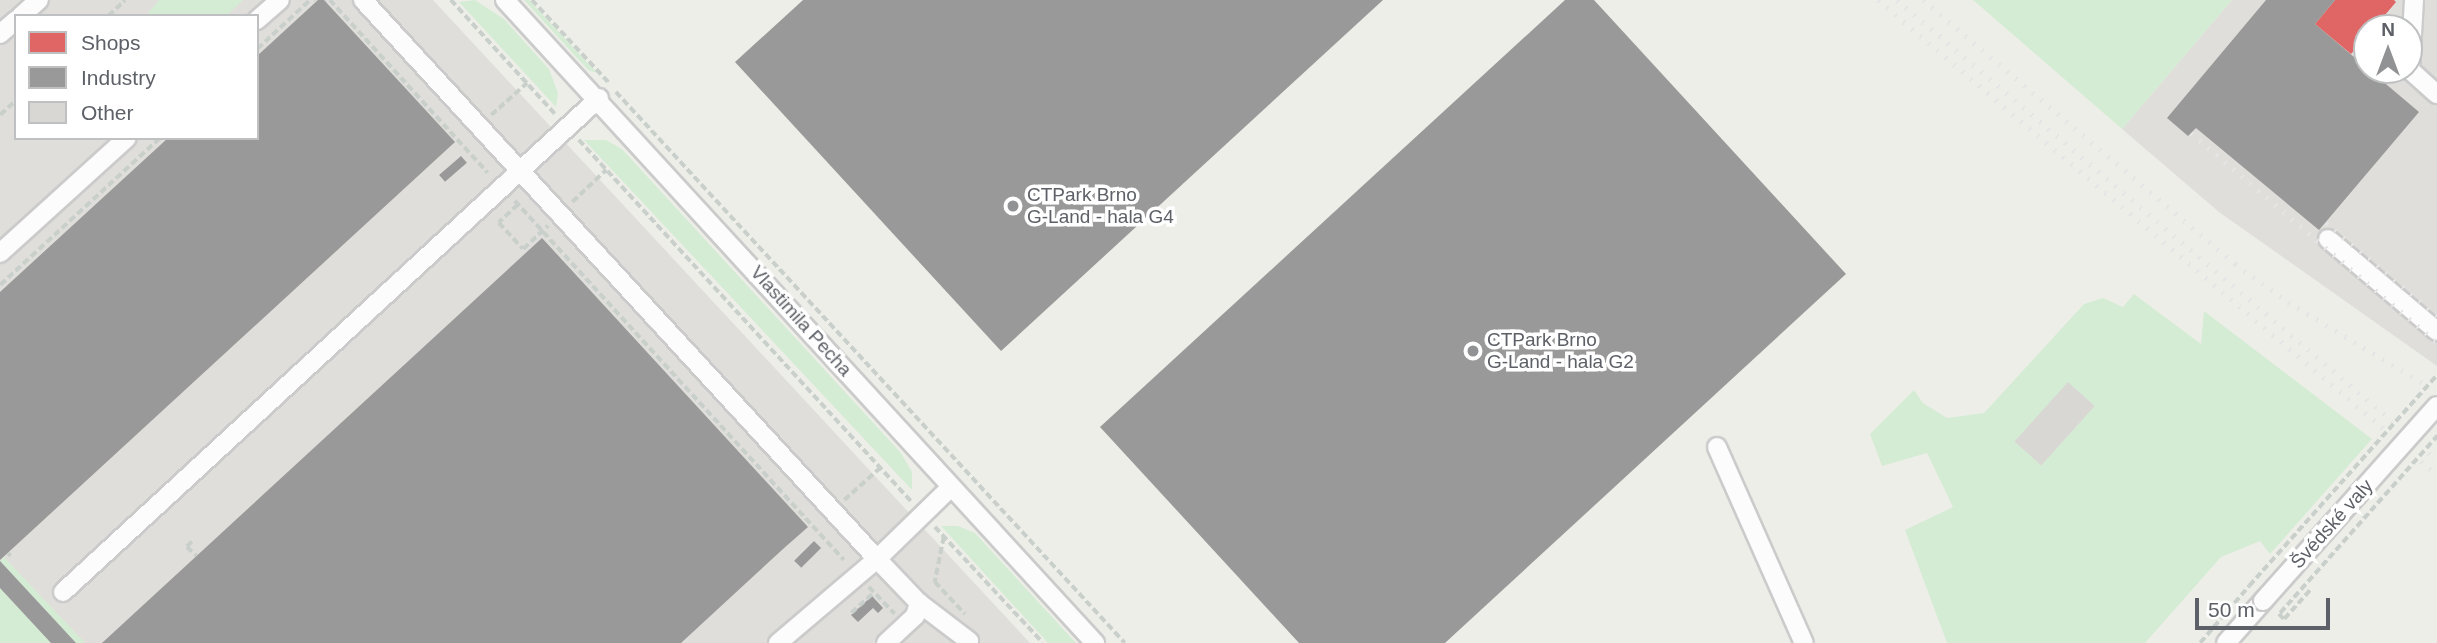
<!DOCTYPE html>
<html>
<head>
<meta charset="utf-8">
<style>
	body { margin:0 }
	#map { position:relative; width:2437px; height:643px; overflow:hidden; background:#eeeee9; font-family:Helvetica,sans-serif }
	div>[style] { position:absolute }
	.industrial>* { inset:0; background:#dfdeda }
	.green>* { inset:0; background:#d5ecd4 }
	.shops>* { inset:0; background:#e06666 }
	.industry>* { inset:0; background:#999; transform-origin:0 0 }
	.building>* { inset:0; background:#d8d7d4; transform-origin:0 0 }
	.path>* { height:3.5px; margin-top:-1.75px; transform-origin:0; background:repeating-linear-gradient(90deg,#c9cfcb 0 7px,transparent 0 10.5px) }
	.roads { filter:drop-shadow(2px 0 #cbcbcb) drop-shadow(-2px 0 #cbcbcb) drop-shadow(0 2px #cbcbcb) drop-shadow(0 -2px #cbcbcb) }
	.minor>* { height:18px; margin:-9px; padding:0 9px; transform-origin:9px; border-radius:9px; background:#fcfcfc }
	.rail>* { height:5px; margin-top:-2.5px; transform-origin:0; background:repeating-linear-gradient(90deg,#e4e5e4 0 2px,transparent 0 11px) }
	.path-bridge>* { height:3.5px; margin-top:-1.75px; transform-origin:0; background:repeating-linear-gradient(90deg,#c9cfcb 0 7px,transparent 0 10.5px) }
	.bridges { filter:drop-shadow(2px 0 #cbcbcb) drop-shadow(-2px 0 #cbcbcb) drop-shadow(0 2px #cbcbcb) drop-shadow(0 -2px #cbcbcb) }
	.minor-bridge>* { height:18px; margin:-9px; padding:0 9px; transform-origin:9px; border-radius:9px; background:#fcfcfc }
	.dots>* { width:19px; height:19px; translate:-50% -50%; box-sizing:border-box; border:4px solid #fff; border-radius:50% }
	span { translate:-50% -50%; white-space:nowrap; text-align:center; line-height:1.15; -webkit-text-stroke:7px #fff; paint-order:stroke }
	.poi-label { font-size:19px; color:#5d6167 }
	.left { translate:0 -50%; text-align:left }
	.street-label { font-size:19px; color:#5d6167 }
	.legend { position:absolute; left:14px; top:14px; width:245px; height:126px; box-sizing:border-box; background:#fff; border:2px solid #bec0c2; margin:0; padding:9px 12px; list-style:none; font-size:21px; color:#5d6167 }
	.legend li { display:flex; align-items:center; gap:14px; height:35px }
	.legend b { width:35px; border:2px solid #bec0c2 }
	.north { position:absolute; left:2353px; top:14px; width:70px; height:70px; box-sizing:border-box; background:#fff; border:2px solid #bec0c2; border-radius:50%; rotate:0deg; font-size:19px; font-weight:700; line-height:28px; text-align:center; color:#5d6167 }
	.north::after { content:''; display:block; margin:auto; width:24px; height:32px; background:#909294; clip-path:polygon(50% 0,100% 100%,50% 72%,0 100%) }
	.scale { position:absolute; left:2195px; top:598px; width:135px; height:32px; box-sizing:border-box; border:4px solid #5d6167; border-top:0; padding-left:9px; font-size:21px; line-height:24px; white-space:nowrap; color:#5d6167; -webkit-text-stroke:5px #fff; paint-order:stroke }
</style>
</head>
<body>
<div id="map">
	<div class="industrial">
		<div style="clip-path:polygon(evenodd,0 0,433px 0,1030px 643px,0 643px,0 0,16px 16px,257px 16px,257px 138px,16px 138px,16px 16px)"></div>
		<div style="clip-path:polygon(evenodd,2232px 0,2437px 0,2437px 366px,2219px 212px,2122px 129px,2232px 0,2367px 28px,2409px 28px,2409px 70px,2367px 70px,2367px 28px)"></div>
	</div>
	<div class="green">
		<div style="clip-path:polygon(159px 0,243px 0,226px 16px,146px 16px)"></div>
		<div style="clip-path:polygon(475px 0,504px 19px,549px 69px,558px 93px,556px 107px,459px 2px)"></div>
		<div style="clip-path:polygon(524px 0,529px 0,597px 73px,588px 70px)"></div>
		<div style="clip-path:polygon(1973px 0,2232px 0,2122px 129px)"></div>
		<div style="clip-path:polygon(584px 140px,606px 140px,622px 149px,901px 453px,912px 472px,912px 490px)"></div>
		<div style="clip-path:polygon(2134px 294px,2201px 344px,2204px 311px,2372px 439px,2270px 554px,2260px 541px,2221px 557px,2145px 643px,1947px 643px,1905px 530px,1953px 507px,1927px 453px,1882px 466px,1870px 434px,1914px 390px,1923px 403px,1947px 418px,1984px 413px,2084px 304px,2103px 298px,2123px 307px)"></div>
		<div style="clip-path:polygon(941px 526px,958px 526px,975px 533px,1076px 643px,1048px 643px)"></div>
		<div style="clip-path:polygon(4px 557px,85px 643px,76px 643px,0 561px)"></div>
		<div style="clip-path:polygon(0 588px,51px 643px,0 643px)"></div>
	</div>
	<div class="shops">
		<div style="clip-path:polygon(2335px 0,2394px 0,2396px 2px,2374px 28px,2367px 28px,2367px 36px,2351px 54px,2315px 24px)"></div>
	</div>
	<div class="industry">
		<div style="clip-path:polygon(318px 0,324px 0,455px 142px,0 560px,0 292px,168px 138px,257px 138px,257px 56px)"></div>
		<div style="clip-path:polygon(803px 0,1383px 0,1001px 351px,735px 62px)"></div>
		<div style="clip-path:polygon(1565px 0,1594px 0,1846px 274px,1445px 643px,1299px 643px,1100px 427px)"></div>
		<div style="clip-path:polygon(2266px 0,2335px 0,2315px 24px,2419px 112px,2319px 230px,2196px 128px,2188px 136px,2167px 118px)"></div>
		<div style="left:461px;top:156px;width:9px;height:29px;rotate:49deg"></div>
		<div style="clip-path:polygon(542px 238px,808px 527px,783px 549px,681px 643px,102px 643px)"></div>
		<div style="left:814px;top:541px;width:10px;height:28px;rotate:45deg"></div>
		<div style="clip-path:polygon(0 561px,76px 643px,51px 643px,0 588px)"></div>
		<div style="clip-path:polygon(872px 596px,883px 608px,878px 613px,873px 608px,858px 622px,851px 615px)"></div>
	</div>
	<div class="building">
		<div style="left:2068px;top:382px;width:36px;height:80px;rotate:42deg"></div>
	</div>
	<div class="path">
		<div style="left:315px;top:0;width:1px;rotate:45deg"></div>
		<div style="left:330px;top:0;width:234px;rotate:47.6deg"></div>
		<div style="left:451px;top:0;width:154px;rotate:47.6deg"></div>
		<div style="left:532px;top:0;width:113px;rotate:47.1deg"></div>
		<div style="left:325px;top:1px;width:1px;rotate:-45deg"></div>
		<div style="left:108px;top:16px;width:23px;rotate:-43deg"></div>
		<div style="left:257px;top:49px;width:72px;rotate:-42.8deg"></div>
		<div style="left:616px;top:92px;width:750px;rotate:47.27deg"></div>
		<div style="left:0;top:115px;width:22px;rotate:-43deg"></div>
		<div style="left:491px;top:115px;width:48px;rotate:-41.6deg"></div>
		<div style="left:579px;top:140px;width:493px;rotate:47.4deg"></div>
		<div style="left:515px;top:201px;width:487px;rotate:47.5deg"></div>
		<div style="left:572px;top:202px;width:47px;rotate:-43.3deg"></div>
		<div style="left:518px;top:205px;width:26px;rotate:137deg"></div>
		<div style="left:499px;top:223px;width:35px;rotate:47deg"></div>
		<div style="left:523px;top:249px;width:34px;rotate:-43deg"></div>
		<div style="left:0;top:285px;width:217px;rotate:-42.6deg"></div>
		<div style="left:844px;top:500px;width:48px;rotate:-41.6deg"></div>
		<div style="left:935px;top:527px;width:158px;rotate:47deg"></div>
		<div style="left:944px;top:537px;width:46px;rotate:101.3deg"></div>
		<div style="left:935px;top:582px;width:44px;rotate:46.8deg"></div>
		<div style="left:192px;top:542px;width:7px;rotate:135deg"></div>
		<div style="left:187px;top:547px;width:13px;rotate:42deg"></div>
		<div style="left:8px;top:553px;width:4px;rotate:45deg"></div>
		<div style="left:869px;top:587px;width:37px;rotate:46deg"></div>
		<div style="left:851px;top:613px;width:31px;rotate:-42deg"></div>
		<div style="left:2279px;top:614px;width:7px;rotate:45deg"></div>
		<div style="left:2284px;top:619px;width:40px;rotate:-48deg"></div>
		<div style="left:2200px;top:643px;width:75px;rotate:-49.3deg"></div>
	</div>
	<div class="roads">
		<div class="minor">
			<div style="left:363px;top:0;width:759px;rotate:47.4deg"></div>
			<div style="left:877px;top:559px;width:61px;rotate:46.3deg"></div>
			<div style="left:919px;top:603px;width:63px;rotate:37.2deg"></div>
			<div style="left:505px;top:0;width:873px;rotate:47.46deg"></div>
			<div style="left:2414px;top:0;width:70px;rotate:93.3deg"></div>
			<div style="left:2410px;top:70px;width:36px;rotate:42deg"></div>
			<div style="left:21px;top:16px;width:24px;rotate:-42deg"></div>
			<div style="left:257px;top:20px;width:30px;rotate:-41deg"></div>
			<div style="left:0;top:34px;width:21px;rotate:-41deg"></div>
			<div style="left:2328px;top:239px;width:143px;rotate:40.2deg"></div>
			<div style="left:0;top:253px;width:171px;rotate:-42.2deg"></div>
			<div style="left:1717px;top:447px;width:214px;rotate:66.1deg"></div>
			<div style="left:63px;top:592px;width:729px;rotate:-42.66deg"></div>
			<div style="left:778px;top:643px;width:130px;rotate:-40.3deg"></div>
			<div style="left:877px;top:559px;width:103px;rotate:-44.2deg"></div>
			<div style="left:886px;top:643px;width:40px;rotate:-43deg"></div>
			<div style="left:915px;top:616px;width:14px;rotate:-73deg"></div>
			<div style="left:2226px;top:643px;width:56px;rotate:-48.6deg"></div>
		</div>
	</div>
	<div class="rail">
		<div style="left:1878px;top:0;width:663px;rotate:40.29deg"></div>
		<div style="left:1897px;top:0;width:650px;rotate:40.38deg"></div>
		<div style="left:1923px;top:0;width:409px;rotate:40.2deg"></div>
		<div style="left:2235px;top:264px;width:65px;rotate:35.6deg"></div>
		<div style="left:2288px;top:302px;width:159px;rotate:31.1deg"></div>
		<div style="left:2191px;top:133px;width:323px;rotate:40.4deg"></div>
		<div style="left:2326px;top:223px;width:145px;rotate:40deg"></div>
		<div style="left:2428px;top:453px;width:11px;rotate:38deg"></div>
		<div style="left:2421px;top:461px;width:21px;rotate:41deg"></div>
	</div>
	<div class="path-bridge">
		<div style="left:2249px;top:586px;width:283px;rotate:-48.3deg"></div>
		<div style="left:2280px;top:613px;width:237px;rotate:-48.4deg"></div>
	</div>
	<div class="bridges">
		<div class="minor-bridge">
			<div style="left:2263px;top:601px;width:261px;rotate:-48.3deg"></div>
		</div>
	</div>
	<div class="dots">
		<div style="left:1013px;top:206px;background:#909294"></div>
		<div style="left:1473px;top:351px;background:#909294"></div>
	</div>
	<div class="poi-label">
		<span class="left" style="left:1027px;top:206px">CTPark Brno<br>G-Land - hala G4</span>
		<span class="left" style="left:1487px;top:351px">CTPark Brno<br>G-Land - hala G2</span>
	</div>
	<div class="street-label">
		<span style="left:801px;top:321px;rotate:48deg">Vlastimila Pecha</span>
		<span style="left:2332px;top:524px;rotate:-48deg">Švédské valy</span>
	</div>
	<ul class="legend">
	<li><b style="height:19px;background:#e06666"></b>Shops</li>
	<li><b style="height:19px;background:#999"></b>Industry</li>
	<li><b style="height:19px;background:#d8d7d4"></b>Other</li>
	</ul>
	<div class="north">N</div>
	<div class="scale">50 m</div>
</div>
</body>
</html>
